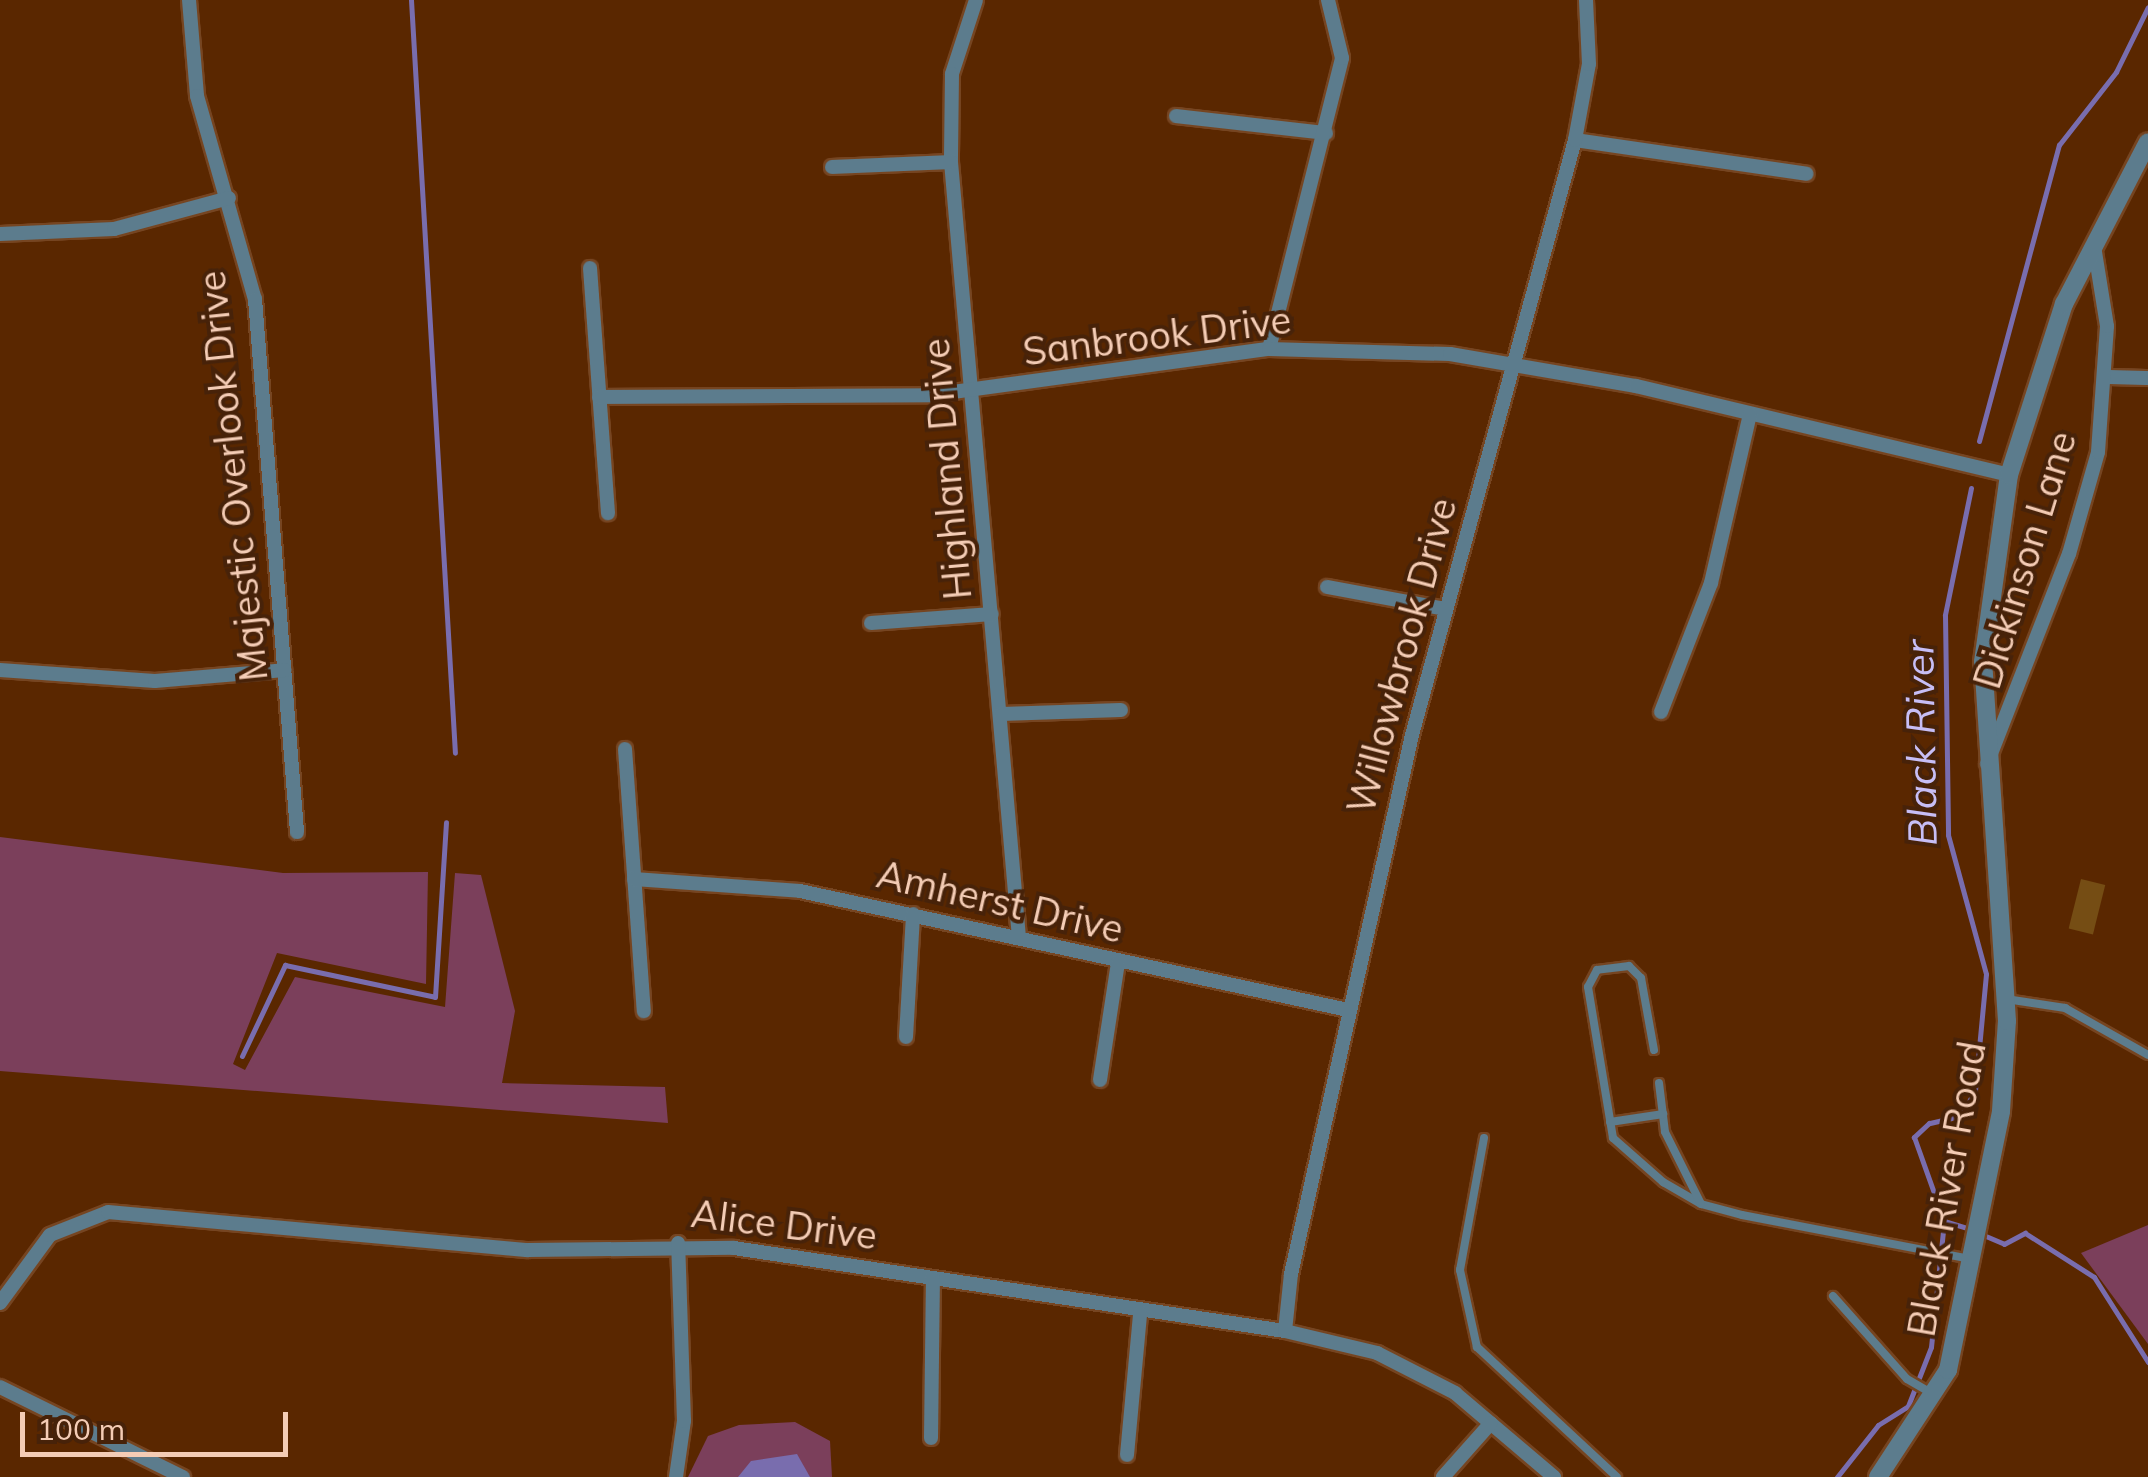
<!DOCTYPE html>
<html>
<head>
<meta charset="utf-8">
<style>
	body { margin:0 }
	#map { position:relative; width:2148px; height:1477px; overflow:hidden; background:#5a2700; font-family:Mulish,sans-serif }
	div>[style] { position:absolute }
	.green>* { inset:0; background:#7b3f5b }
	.water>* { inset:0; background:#796dae }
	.stream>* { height:5px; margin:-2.5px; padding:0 2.5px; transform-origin:2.5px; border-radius:2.5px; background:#796dae }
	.building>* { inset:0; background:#754d14; transform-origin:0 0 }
	.roads { filter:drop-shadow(2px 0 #764521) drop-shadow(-2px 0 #764521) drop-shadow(0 2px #764521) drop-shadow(0 -2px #764521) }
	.service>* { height:8px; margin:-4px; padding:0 4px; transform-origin:4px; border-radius:4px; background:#5c7c8d }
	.minor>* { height:14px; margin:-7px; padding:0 7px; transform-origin:7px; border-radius:7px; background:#5c7c8d }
	.tertiary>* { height:18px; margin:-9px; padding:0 9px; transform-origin:9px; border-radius:9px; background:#5c7c8d }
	span { translate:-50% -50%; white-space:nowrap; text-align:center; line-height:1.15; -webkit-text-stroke:8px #472209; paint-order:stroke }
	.street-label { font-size:38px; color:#f4ccb5 }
	.water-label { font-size:40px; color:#c7bef6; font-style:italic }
	.scale { position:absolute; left:20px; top:1412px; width:268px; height:45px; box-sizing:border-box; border:5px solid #f4ccb5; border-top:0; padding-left:12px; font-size:30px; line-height:35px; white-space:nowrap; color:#f4ccb5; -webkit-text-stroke:8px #472209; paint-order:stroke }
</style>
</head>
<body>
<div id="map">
	<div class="green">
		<div style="clip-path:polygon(0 837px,283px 873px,428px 872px,426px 984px,277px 953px,233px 1064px,245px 1070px,295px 977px,445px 1007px,455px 873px,481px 875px,515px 1011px,502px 1083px,665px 1087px,668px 1123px,0 1071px)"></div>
		<div style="clip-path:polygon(2148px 1225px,2148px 1344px,2081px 1253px)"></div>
		<div style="clip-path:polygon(795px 1422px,830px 1441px,832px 1477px,688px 1477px,708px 1436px,739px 1425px)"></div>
	</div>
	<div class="water">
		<div style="clip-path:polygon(797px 1454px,810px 1477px,738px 1477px,751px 1461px)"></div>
	</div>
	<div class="stream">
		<div style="left:411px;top:0;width:754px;rotate:86.66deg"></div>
		<div style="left:1979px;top:441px;width:307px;rotate:-74.9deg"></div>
		<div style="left:2059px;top:145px;width:93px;rotate:-52deg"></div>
		<div style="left:2116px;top:72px;width:72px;rotate:-63.8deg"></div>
		<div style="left:1971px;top:488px;width:130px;rotate:101.6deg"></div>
		<div style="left:1945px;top:615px;width:220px;rotate:89.2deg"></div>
		<div style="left:1948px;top:835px;width:144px;rotate:74.7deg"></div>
		<div style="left:1986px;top:974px;width:118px;rotate:95.4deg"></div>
		<div style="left:1975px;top:1091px;width:29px;rotate:121deg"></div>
		<div style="left:1960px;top:1116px;width:32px;rotate:167deg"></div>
		<div style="left:1929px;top:1123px;width:21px;rotate:137deg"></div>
		<div style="left:1914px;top:1137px;width:89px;rotate:70.3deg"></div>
		<div style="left:1944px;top:1221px;width:28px;rotate:17deg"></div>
		<div style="left:242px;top:1056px;width:101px;rotate:-64.7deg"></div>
		<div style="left:285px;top:965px;width:153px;rotate:12deg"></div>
		<div style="left:435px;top:997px;width:175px;rotate:-86.4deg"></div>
		<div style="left:1981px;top:1234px;width:25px;rotate:23deg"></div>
		<div style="left:2004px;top:1244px;width:24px;rotate:-28deg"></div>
		<div style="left:2025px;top:1233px;width:82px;rotate:32.5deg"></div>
		<div style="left:2094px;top:1277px;width:101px;rotate:57.6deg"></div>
		<div style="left:1837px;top:1477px;width:66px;rotate:-51.7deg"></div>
		<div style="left:1878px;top:1425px;width:36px;rotate:-32deg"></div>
		<div style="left:1908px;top:1406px;width:63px;rotate:-68.7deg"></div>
		<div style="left:1931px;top:1347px;width:127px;rotate:-84.1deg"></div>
	</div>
	<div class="building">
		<div style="left:2081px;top:879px;width:25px;height:51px;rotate:14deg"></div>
	</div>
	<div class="roads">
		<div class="service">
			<div style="left:2006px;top:999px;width:60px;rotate:8.7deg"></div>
			<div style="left:2065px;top:1008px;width:95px;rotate:29.5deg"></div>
			<div style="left:1654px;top:1050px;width:73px;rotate:-100.2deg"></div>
			<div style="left:1641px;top:978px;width:17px;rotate:-135deg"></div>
			<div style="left:1629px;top:966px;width:32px;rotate:173deg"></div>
			<div style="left:1597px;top:970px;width:19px;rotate:118deg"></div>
			<div style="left:1588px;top:987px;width:153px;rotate:80.6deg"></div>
			<div style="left:1613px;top:1138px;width:67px;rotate:41.3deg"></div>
			<div style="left:1663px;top:1182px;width:44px;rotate:30.1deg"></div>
			<div style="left:1701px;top:1204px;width:42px;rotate:15deg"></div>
			<div style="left:1742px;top:1215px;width:232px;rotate:10.9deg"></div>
			<div style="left:1659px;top:1083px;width:49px;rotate:83deg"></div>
			<div style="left:1665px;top:1132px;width:80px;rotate:63.4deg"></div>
			<div style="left:1610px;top:1122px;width:54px;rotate:-8.6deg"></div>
			<div style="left:1484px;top:1138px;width:134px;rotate:100.3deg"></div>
			<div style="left:1460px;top:1270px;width:79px;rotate:77.6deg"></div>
			<div style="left:1477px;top:1347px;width:191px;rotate:42.9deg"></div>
			<div style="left:1833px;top:1296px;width:111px;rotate:48.3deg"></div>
			<div style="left:1907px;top:1379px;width:30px;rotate:30deg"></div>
		</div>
		<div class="minor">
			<div style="left:189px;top:0;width:96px;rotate:85.2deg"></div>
			<div style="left:197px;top:96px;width:211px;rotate:74.1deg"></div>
			<div style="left:255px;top:299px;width:535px;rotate:85.49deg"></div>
			<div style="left:976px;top:0;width:78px;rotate:108deg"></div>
			<div style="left:952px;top:74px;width:88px;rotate:90.7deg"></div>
			<div style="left:951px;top:162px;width:778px;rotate:84.99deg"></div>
			<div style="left:1176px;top:116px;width:151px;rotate:6.5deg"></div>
			<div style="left:1575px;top:140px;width:234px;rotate:8.3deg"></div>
			<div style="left:832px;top:167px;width:119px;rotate:-2.4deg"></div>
			<div style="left:0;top:234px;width:114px;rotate:-2.5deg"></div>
			<div style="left:114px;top:229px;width:119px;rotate:-15.1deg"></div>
			<div style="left:590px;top:268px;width:246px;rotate:85.8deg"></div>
			<div style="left:1269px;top:349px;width:300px;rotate:-75.9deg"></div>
			<div style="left:1342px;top:58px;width:60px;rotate:-103.6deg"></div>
			<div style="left:2107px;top:377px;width:41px;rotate:1.4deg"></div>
			<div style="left:599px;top:397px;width:332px;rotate:-0.3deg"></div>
			<div style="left:931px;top:395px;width:341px;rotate:-7.8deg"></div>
			<div style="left:1269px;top:349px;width:181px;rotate:1.6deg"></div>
			<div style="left:1450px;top:354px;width:189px;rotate:9.8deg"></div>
			<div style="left:1636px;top:386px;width:383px;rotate:13.4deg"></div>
			<div style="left:1327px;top:587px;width:121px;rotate:10.5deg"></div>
			<div style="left:871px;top:623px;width:121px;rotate:-4.3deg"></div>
			<div style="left:0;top:670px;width:155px;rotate:4.1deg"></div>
			<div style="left:155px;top:681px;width:130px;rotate:-4.8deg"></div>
			<div style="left:1661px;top:712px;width:138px;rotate:-68.8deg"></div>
			<div style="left:1711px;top:583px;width:173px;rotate:-77deg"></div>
			<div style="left:1001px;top:714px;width:120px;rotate:-1.9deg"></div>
			<div style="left:625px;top:749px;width:263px;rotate:85.9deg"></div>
			<div style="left:1987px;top:764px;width:225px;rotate:-68.7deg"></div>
			<div style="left:2069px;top:554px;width:106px;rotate:-74.1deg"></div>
			<div style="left:2098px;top:452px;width:126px;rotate:-85.9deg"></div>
			<div style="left:2107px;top:326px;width:81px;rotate:-99.2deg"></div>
			<div style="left:634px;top:879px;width:166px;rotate:4.1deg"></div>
			<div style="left:800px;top:891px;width:561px;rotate:12.25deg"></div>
			<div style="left:906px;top:1037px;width:123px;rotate:-86.7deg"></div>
			<div style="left:1100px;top:1080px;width:119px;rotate:-81.3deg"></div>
			<div style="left:0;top:1303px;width:84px;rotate:-53.7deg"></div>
			<div style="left:50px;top:1235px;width:62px;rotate:-21.6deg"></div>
			<div style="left:108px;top:1212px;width:422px;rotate:5.2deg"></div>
			<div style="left:528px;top:1250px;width:206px;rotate:-0.6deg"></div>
			<div style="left:734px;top:1248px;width:557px;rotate:8.57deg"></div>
			<div style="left:1285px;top:1331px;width:95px;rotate:13.4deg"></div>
			<div style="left:1377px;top:1353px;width:88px;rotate:27.1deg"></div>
			<div style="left:1455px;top:1393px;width:130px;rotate:40.3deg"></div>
			<div style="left:1285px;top:1331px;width:57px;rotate:-84deg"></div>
			<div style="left:1291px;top:1274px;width:552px;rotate:-77.35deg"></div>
			<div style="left:1412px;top:735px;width:617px;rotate:-74.68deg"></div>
			<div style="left:1575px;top:140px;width:77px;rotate:-79.6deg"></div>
			<div style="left:1589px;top:64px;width:64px;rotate:-92.7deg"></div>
			<div style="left:0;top:1387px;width:204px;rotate:26.2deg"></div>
			<div style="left:931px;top:1438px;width:160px;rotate:-89.3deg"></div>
			<div style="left:1127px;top:1455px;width:142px;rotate:-84.7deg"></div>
			<div style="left:676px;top:1477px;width:57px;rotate:-81.9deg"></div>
			<div style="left:684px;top:1421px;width:178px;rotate:-91.9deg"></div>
			<div style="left:1443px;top:1477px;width:72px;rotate:-48.4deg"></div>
		</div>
		<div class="tertiary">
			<div style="left:1878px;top:1477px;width:128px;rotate:-56.8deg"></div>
			<div style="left:1948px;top:1370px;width:264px;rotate:-78.4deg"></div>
			<div style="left:2001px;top:1111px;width:90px;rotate:-86.2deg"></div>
			<div style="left:2007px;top:1021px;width:360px;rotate:-93.8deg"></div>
			<div style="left:1983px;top:662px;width:189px;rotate:-82.1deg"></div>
			<div style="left:2009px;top:475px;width:180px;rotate:-72.2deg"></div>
			<div style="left:2064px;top:304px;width:182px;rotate:-62.6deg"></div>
		</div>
	</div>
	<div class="street-label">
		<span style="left:1157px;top:336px;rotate:-7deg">Sanbrook Drive</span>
		<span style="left:947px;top:469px;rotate:-95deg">Highland Drive</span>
		<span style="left:233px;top:476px;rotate:-96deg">Majestic Overlook Drive</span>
		<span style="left:2025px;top:560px;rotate:-73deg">Dickinson Lane</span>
		<span style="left:1402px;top:656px;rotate:-75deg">Willowbrook Drive</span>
		<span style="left:1000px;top:902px;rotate:13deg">Amherst Drive</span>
		<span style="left:1947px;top:1189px;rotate:-80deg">Black River Road</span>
		<span style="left:784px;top:1225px;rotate:7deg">Alice Drive</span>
	</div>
	<div class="water-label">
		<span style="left:1920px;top:743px;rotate:-91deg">Black River</span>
	</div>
	<div class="scale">100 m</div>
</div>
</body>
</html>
